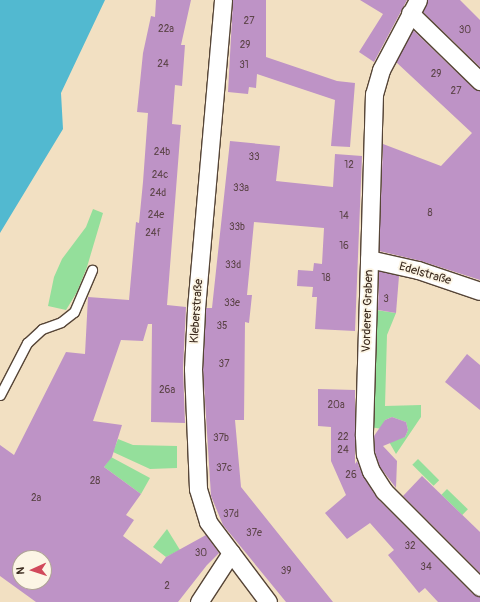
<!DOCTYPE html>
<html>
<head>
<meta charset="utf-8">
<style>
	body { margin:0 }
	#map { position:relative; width:480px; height:602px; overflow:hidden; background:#f2e0c2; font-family:Pangolin,sans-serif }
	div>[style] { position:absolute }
	.green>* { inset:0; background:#94df9b; transform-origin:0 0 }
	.water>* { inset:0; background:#52b9d0 }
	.building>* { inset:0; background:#be93c6 }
	.roads { filter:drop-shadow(1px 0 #564537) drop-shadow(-1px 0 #564537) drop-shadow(0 1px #564537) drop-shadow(0 -1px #564537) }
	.lane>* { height:9px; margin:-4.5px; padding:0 4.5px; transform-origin:4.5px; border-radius:4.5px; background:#fff }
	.street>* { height:17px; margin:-8.5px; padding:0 8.5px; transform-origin:8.5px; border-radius:8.5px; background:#fff }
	span { translate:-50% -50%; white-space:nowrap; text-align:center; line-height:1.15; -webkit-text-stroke:3.5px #fcf5e5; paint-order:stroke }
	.number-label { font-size:10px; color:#5c4448 }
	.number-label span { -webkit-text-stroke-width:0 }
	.street-label { font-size:12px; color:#3b2a1e }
	.north { position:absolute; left:12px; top:550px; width:40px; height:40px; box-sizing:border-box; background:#fcf5e5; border:1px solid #afa495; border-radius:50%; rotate:267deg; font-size:11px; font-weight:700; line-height:16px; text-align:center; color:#3b2a1e }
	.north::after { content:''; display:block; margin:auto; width:14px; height:18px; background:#d1495b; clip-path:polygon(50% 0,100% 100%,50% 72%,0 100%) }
</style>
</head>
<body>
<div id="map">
	<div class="green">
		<div style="clip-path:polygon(93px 209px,103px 213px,87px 267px,77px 292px,66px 310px,48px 306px,54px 277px,62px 259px,86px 227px)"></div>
		<div style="clip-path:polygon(376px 310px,396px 313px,387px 335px,385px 406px,421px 405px,421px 417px,396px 454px,388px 440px,405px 437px,408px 430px,406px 422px,392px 417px,385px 420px,382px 429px,370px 427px)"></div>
		<div style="clip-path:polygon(118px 439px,133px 445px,177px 446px,177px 468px,150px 469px,113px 452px)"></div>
		<div style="clip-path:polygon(111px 457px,150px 478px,141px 494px,104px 467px)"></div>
		<div style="left:418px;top:459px;width:30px;height:8px;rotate:45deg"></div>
		<div style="left:447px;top:489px;width:29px;height:8px;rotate:44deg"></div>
		<div style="clip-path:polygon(167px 529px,180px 550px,166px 557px,153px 547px)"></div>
	</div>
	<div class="water">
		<div style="clip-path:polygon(0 0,105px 0,61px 93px,63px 129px,0 233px)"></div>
	</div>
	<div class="building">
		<div style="clip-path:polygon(evenodd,156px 0,191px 0,181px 45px,185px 45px,182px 86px,175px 85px,172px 124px,181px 125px,167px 305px,186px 307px,183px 368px,185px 423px,151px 422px,152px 324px,148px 324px,143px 341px,121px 340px,93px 421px,122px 425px,112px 457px,104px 467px,141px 494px,126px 515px,134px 520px,123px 536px,161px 564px,166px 557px,206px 535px,219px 553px,207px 565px,178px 602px,36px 602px,0 576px,0 445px,14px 455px,66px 352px,85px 354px,88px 297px,129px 300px,136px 222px,139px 223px,143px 182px,148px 113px,137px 112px,143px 53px,151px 16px,155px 17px,156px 0,20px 558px,44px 558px,44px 582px,20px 582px,20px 558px)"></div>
		<div style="clip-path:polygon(233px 0,266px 0,266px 57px,337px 81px,355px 83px,350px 147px,331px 146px,335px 100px,257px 74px,256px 88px,249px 87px,248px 94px,228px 92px)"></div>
		<div style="clip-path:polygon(360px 0,407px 0,374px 62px,359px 52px,383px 14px)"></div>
		<div style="clip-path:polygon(428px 0,460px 0,480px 20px,480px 67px,423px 12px)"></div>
		<div style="clip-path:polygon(413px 30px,473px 88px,480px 91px,480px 280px,421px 261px,379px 251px,383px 144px,441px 166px,472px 133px,396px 62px)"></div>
		<div style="clip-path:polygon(230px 141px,280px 146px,276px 181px,333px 187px,335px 154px,362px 156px,355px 331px,315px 329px,317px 297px,312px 297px,313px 287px,297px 286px,298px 270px,313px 271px,314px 263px,322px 264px,324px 228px,254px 222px,247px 295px,252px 295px,249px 323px,245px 322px,244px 420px,235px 420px,241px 487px,333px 602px,286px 602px,223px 525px,211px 496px,203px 369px,206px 311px,206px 308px,212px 308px)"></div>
		<div style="clip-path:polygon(379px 271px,399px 276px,396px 313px,378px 310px)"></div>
		<div style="clip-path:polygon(467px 354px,480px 365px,480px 410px,445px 382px)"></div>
		<div style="clip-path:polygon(318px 389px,355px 390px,355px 464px,357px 461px,363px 476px,377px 498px,473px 594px,480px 597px,480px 602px,438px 602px,425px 588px,419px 593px,388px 555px,394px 550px,370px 523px,347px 539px,325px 513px,346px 495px,331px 461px,331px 427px,318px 426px)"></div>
		<div style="clip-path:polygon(392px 417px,406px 422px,408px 430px,405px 437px,383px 446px,397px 461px,396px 488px,380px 467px,375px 452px,374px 436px,385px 420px)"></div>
		<div style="clip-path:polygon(422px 476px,480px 532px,480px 573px,403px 496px)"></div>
	</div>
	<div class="roads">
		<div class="lane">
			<div style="left:0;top:395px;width:59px;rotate:-62.6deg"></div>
			<div style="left:27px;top:343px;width:21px;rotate:-43deg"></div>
			<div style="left:42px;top:329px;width:20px;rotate:-20deg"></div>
			<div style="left:61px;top:322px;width:16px;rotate:-38deg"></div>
			<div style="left:74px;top:312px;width:46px;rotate:-66.8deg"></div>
		</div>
		<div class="street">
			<div style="left:223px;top:0;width:311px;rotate:95deg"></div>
			<div style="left:196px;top:310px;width:59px;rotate:92.9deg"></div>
			<div style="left:193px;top:369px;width:120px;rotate:87.6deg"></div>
			<div style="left:198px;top:489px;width:34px;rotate:73deg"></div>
			<div style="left:208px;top:522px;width:100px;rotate:53.1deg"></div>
			<div style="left:418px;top:0;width:79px;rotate:117.9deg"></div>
			<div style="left:381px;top:70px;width:25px;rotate:106deg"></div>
			<div style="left:374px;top:94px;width:342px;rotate:91.7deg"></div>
			<div style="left:364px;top:436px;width:18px;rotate:87deg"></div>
			<div style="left:365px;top:454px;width:18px;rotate:71deg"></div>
			<div style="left:371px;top:471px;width:24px;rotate:57deg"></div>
			<div style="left:384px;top:491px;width:136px;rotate:45deg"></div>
			<div style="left:410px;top:13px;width:98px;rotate:44.2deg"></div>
			<div style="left:369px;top:259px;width:50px;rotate:12.7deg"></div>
			<div style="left:418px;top:270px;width:65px;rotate:18.7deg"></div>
			<div style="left:199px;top:602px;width:59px;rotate:-56.9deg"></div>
		</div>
	</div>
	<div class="number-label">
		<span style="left:249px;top:22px">27</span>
		<span style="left:166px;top:30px">22a</span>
		<span style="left:465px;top:31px">30</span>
		<span style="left:245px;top:46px">29</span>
		<span style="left:163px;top:65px">24</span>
		<span style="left:244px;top:66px">31</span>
		<span style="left:436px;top:75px">29</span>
		<span style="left:456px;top:92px">27</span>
		<span style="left:162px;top:153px">24b</span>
		<span style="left:254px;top:158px">33</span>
		<span style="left:349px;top:166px">12</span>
		<span style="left:160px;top:176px">24c</span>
		<span style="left:241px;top:189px">33a</span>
		<span style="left:158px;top:194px">24d</span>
		<span style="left:430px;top:214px">8</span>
		<span style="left:156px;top:216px">24e</span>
		<span style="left:344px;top:217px">14</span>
		<span style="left:237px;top:228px">33b</span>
		<span style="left:153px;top:234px">24f</span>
		<span style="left:344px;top:247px">16</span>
		<span style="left:233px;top:266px">33d</span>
		<span style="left:326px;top:279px">18</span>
		<span style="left:386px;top:300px">3</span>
		<span style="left:232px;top:304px">33e</span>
		<span style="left:222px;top:327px">35</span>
		<span style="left:224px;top:365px">37</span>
		<span style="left:167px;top:391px">26a</span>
		<span style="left:336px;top:406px">20a</span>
		<span style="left:343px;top:438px">22</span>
		<span style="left:221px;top:439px">37b</span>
		<span style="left:343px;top:451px">24</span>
		<span style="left:224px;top:469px">37c</span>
		<span style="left:351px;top:476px">26</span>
		<span style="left:95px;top:482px">28</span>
		<span style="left:36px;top:499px">2a</span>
		<span style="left:231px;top:515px">37d</span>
		<span style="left:254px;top:534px">37e</span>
		<span style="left:410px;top:547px">32</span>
		<span style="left:201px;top:554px">30</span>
		<span style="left:426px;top:568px">34</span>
		<span style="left:286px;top:572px">39</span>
		<span style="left:167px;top:587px">2</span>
	</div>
	<div class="street-label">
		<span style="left:425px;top:274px;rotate:16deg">Edelstraße</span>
		<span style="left:197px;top:311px;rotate:-86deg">Kleberstraße</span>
		<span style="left:368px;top:311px;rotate:-88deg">Vorderer Graben</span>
	</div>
	<div class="north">N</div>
</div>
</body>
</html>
